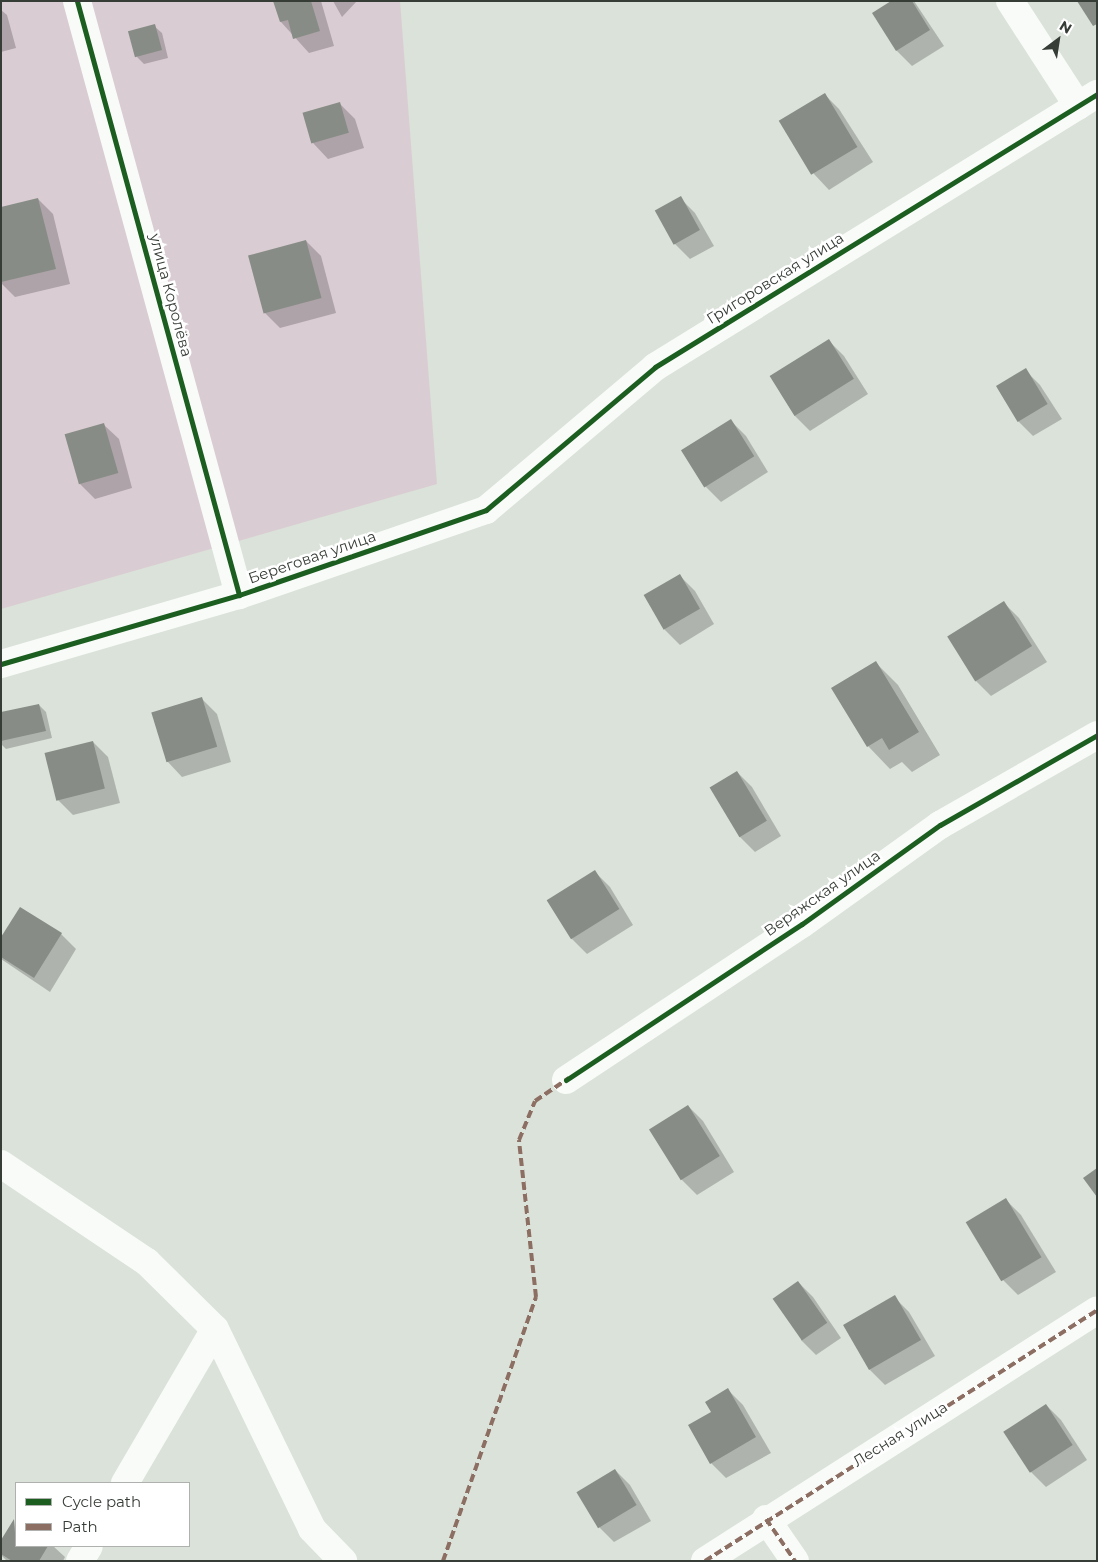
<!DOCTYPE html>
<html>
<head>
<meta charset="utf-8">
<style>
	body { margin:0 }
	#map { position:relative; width:1098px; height:1562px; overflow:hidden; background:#dae2d9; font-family:Montserrat,sans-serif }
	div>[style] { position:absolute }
	.green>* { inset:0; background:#daccd3 }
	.shadow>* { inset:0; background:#0003 }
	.building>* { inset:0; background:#878d86; transform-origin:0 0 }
	.minor>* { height:28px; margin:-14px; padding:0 14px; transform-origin:14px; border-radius:14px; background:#f9fbf9 }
	.quiet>* { height:4px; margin-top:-2px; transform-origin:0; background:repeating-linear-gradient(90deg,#8d6e63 0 8px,transparent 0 12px) }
	.cycleway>* { height:5px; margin:-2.5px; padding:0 2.5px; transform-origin:2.5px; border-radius:2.5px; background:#1b5e20 }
	span { translate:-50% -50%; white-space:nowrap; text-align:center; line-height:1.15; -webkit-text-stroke:5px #fff; paint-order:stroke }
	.street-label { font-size:15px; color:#363c36 }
	.frame { position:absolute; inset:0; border:2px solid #363c36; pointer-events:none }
	.legend { position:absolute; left:15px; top:1482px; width:175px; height:65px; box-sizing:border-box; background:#fff; border:1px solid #afb1af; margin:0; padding:6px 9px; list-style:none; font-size:15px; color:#363c36 }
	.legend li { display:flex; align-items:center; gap:10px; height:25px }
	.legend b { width:25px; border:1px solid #afb1af }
	.north { position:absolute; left:1033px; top:15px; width:50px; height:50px; -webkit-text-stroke:4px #fff; paint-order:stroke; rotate:31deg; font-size:14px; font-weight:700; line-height:20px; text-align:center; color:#363c36 }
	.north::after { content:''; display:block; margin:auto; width:18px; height:22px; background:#363c36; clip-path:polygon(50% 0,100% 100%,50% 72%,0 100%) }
</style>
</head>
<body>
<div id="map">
	<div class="green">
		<div style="clip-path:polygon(1px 1px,400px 1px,437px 484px,1px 609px)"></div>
	</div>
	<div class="shadow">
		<div style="clip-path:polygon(275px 1px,321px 1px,334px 46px,309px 53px,281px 22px)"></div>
		<div style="clip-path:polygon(333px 1px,357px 1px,342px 17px)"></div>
		<div style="clip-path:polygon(894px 1px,914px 1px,944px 46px,912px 66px,897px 51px,874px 13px)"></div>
		<div style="clip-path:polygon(1px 10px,7px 15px,16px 48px,1px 52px)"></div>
		<div style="clip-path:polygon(154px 26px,162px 33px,168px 58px,144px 64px,137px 57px)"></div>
		<div style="clip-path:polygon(824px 94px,839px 109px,873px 162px,829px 190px,814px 174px,781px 122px)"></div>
		<div style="clip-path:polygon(340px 104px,355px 119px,364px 148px,328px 159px,313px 143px)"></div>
		<div style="clip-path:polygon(680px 198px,695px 213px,714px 246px,690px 259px,675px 244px)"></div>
		<div style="clip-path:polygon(38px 199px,53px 214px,70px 284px,15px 297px,1px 283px,1px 208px)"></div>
		<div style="clip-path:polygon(306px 241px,321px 256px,336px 313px,280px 328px,265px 313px,250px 256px)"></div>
		<div style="clip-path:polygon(829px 341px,844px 356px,868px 394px,810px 431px,795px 416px,771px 377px)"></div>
		<div style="clip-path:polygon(1025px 370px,1040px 385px,1062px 419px,1033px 436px,1018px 421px,997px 387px)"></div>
		<div style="clip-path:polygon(731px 421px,746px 436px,768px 472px,721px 502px,706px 487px,683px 450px)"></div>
		<div style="clip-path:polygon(103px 424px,119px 439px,132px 488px,95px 499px,80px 484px)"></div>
		<div style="clip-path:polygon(680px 576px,695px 591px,714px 624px,680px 645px,665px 630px,645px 596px)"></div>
		<div style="clip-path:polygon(1004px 603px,1019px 618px,1047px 662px,991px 696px,976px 681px)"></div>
		<div style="clip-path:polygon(876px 663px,898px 685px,940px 755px,912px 772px,902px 762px,890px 769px,868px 746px,833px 688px)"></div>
		<div style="clip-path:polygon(202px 699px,217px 714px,231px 762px,182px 777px,167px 761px)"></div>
		<div style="clip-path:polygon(39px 705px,46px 712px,52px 738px,6px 749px,1px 744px,1px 714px)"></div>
		<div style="clip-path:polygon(93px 742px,108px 757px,120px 803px,73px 815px,57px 799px)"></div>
		<div style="clip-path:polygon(737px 772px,752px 787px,781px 836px,755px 852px,740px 837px)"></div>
		<div style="clip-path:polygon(595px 872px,610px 887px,633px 925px,587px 954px,572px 939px)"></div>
		<div style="clip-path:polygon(61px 934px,76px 949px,50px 992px,1px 959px,1px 939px)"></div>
		<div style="clip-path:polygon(688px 1106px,703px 1121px,734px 1172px,697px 1195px,682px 1180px)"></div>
		<div style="clip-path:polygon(1006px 1200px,1021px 1215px,1056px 1272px,1018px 1295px,1003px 1280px,967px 1223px)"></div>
		<div style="clip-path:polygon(798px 1282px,813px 1297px,841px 1338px,816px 1355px,801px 1340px)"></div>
		<div style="clip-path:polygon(894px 1297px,909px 1312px,935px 1356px,885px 1385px,870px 1370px)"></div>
		<div style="clip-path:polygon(728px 1390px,743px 1405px,771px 1453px,726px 1478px,711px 1463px,713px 1412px)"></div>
		<div style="clip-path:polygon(1046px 1405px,1061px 1420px,1087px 1460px,1046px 1487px,1031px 1472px,1005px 1432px)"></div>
		<div style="clip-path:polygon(615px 1470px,630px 1485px,651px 1521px,614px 1542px,599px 1527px)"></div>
		<div style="clip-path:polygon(14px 1520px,16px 1546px,53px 1546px,65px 1557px,63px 1561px,7px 1561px,1px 1555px,1px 1542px)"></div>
	</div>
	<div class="building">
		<div style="clip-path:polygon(273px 1px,311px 1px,320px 31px,293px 39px,288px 20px,280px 22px)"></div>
		<div style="clip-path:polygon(891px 1px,912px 1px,930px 30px,896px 51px,872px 13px)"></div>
		<div style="clip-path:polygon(1077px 1px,1097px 1px,1097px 24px,1093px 26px)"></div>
		<div style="left:155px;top:24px;width:27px;height:28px;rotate:75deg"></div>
		<div style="left:825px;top:93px;width:63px;height:54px;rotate:59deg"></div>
		<div style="left:340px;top:102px;width:32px;height:39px;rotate:74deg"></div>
		<div style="left:681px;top:196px;width:39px;height:30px;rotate:61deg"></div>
		<div style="clip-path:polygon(38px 198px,56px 269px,1px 282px,1px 207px)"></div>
		<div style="left:306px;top:240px;width:60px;height:60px;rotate:75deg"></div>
		<div style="left:829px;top:339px;width:47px;height:70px;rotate:58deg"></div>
		<div style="left:1026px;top:368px;width:42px;height:35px;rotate:59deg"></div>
		<div style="left:731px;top:419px;width:44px;height:59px;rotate:58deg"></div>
		<div style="left:104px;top:423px;width:52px;height:41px;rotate:74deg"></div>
		<div style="left:680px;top:574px;width:40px;height:42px;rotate:60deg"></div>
		<div style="left:1004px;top:601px;width:53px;height:67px;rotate:58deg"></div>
		<div style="clip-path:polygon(876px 661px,919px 732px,889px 750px,882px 738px,867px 747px,831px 688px)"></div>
		<div style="left:202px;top:697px;width:52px;height:53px;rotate:73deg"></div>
		<div style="clip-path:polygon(39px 704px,46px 731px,1px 741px,1px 712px)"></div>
		<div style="left:93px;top:741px;width:49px;height:50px;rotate:76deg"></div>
		<div style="left:737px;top:771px;width:58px;height:32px;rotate:59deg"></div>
		<div style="left:595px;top:870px;width:46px;height:57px;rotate:58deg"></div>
		<div style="clip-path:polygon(20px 907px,62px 933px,34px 978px,1px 957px,1px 937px)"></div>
		<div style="left:688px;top:1105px;width:60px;height:46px;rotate:58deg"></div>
		<div style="clip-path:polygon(1097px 1168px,1097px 1197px,1083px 1178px)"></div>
		<div style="left:1006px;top:1198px;width:69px;height:47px;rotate:59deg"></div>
		<div style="left:798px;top:1281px;width:51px;height:31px;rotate:55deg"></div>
		<div style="left:895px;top:1295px;width:52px;height:60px;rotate:60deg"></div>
		<div style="clip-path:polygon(728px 1388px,756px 1437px,710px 1464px,688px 1425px,711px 1412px,705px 1402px)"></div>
		<div style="left:1046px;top:1404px;width:49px;height:51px;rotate:57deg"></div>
		<div style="left:615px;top:1469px;width:42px;height:45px;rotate:59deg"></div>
		<div style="clip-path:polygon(14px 1519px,16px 1546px,48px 1546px,39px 1561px,12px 1561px,1px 1554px,1px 1540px)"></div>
	</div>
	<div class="minor">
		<div style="left:77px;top:1px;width:616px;rotate:74.74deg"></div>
		<div style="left:1010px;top:1px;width:125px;rotate:57.1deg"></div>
		<div style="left:1px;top:664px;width:248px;rotate:-16.2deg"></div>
		<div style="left:239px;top:595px;width:261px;rotate:-19deg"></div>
		<div style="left:486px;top:510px;width:221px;rotate:-40.2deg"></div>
		<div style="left:655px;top:367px;width:520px;rotate:-31.7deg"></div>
		<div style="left:566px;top:1080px;width:283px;rotate:-33.5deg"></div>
		<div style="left:802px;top:924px;width:170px;rotate:-35.7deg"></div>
		<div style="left:940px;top:825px;width:181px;rotate:-29.8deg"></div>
		<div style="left:1px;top:1164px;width:176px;rotate:33.9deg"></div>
		<div style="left:147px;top:1262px;width:95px;rotate:44.6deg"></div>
		<div style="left:215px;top:1329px;width:222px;rotate:64.1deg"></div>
		<div style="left:312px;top:1529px;width:45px;rotate:45.9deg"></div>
		<div style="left:125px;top:1483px;width:178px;rotate:-59.7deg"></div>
		<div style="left:766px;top:1519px;width:51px;rotate:55.4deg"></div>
		<div style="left:80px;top:1561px;width:17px;rotate:-59deg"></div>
		<div style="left:705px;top:1561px;width:465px;rotate:-32.6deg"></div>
	</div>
	<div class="quiet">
		<div style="left:766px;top:1519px;width:51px;rotate:55.4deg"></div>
		<div style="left:443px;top:1561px;width:280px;rotate:-70.6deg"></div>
		<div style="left:536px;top:1297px;width:158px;rotate:-96.2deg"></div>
		<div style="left:519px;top:1140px;width:42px;rotate:-67.7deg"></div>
		<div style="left:535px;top:1101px;width:41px;rotate:-34.1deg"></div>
		<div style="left:705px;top:1561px;width:465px;rotate:-32.6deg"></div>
	</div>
	<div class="cycleway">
		<div style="left:77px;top:1px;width:616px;rotate:74.74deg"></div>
		<div style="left:1px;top:664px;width:248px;rotate:-16.2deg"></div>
		<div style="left:239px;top:595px;width:261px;rotate:-19deg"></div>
		<div style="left:486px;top:510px;width:221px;rotate:-40.2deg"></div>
		<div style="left:655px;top:367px;width:520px;rotate:-31.7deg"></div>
		<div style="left:566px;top:1080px;width:283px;rotate:-33.5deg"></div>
		<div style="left:802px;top:924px;width:170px;rotate:-35.7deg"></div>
		<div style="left:940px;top:825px;width:181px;rotate:-29.8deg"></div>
	</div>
	<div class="street-label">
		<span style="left:775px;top:278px;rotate:-32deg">Григоровская улица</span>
		<span style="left:171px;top:295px;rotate:75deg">улица Королёва</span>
		<span style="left:312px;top:557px;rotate:-19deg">Береговая улица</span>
		<span style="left:822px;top:893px;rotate:-35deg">Веряжская улица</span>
		<span style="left:900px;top:1434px;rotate:-32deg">Лесная улица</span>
	</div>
	<div class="frame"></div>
	<ul class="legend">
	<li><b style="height:6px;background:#1b5e20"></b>Cycle path</li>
	<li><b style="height:6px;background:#8d6e63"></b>Path</li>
	</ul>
	<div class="north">N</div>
</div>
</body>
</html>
